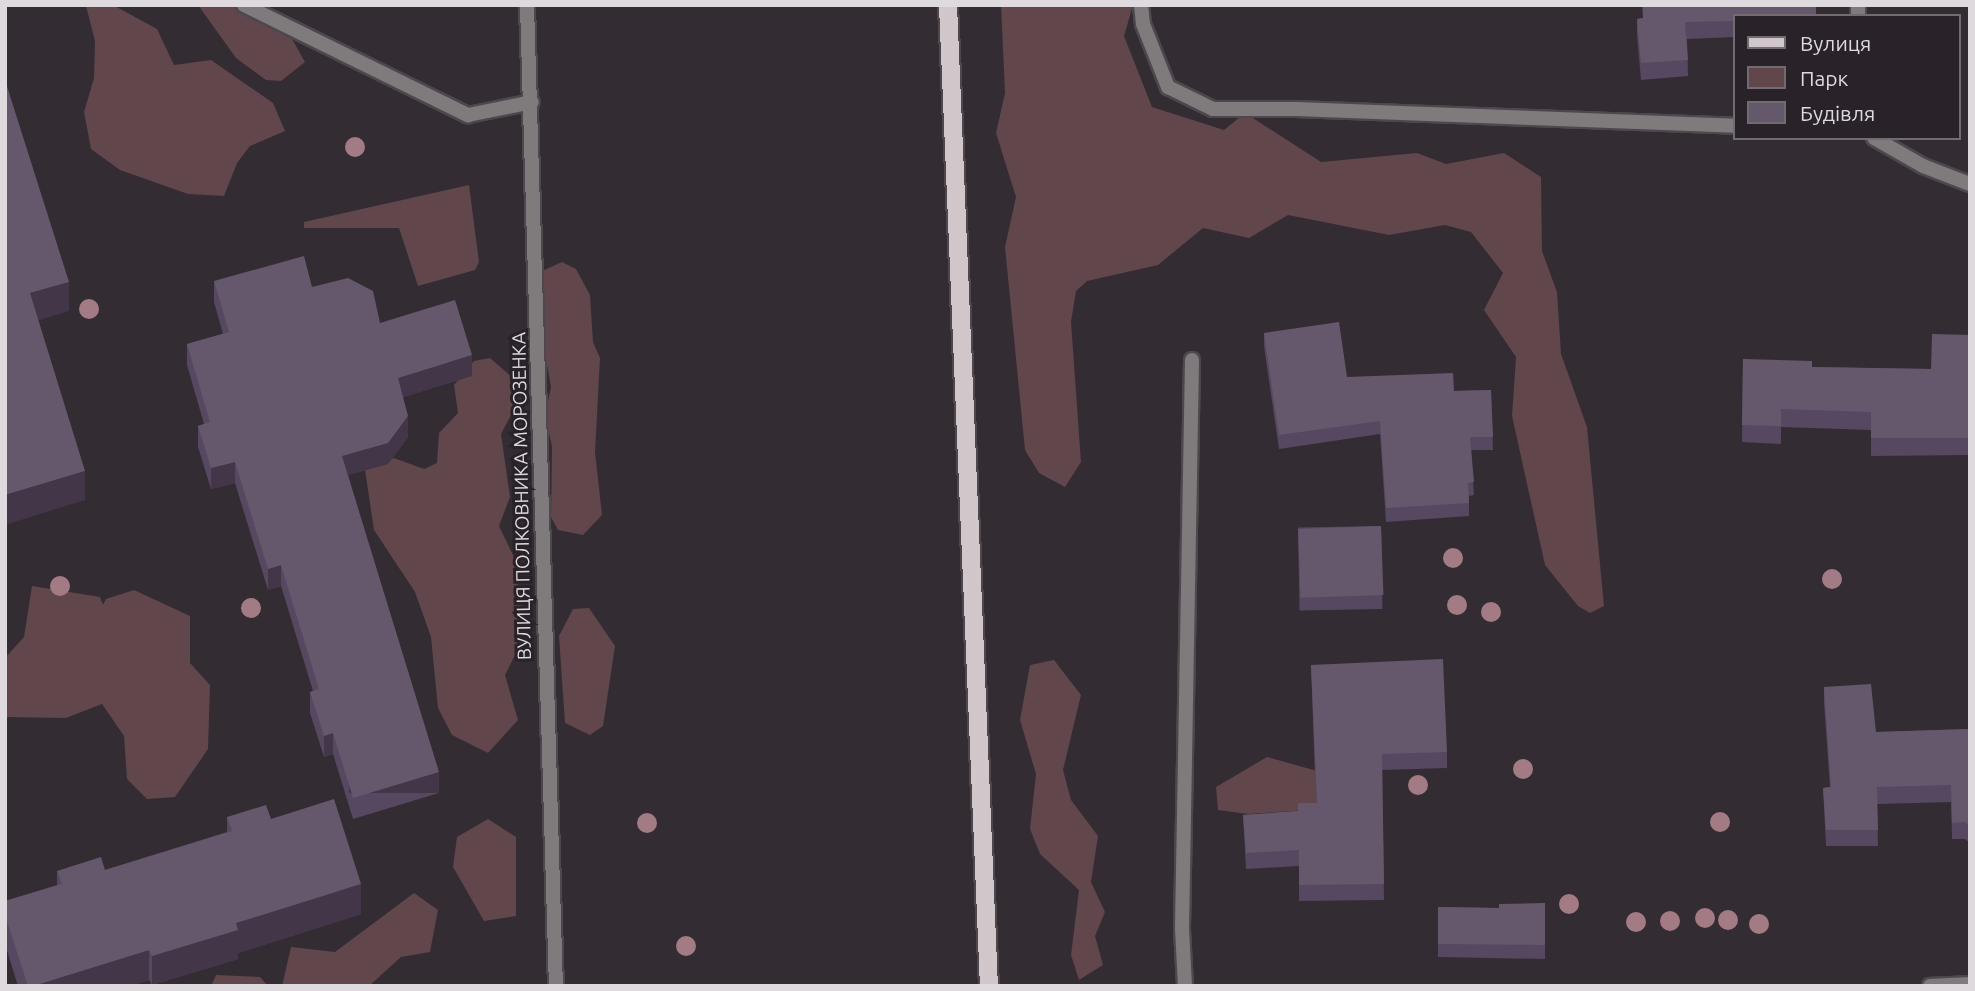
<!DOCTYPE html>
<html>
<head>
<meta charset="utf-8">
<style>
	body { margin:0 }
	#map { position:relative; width:1975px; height:991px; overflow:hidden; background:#332c32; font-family:Ubuntu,sans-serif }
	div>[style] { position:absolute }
	.green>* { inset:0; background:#61464b }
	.roads { filter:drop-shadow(2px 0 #4e484e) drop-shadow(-2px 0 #4e484e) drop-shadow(0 2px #4e484e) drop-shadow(0 -2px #4e484e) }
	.lane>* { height:14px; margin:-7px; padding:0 7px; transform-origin:7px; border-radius:7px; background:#7f7b7d }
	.street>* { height:14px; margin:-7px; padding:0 7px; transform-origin:7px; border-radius:7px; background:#7f7b7d }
	.primary>* { height:18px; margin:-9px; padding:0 9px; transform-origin:9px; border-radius:9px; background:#d1c7cb }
	.trees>* { width:20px; height:20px; margin:-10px; border-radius:50%; background:#a27b84 }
	.wall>* { inset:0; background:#564860; transform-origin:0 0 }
	.shaded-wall>* { inset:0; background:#423648; transform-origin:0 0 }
	.building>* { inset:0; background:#65586d; transform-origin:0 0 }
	span { translate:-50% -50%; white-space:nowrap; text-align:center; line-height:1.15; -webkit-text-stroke:6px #292228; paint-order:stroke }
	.street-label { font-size:19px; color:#dedade }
	.frame { position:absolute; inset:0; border:7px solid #dedade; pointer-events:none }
	.legend { position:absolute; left:1733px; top:14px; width:228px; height:126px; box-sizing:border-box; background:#292228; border:2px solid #716c71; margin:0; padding:9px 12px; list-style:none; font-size:21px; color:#dedade }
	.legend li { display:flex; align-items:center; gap:14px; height:35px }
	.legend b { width:35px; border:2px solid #716c71 }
</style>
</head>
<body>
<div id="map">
	<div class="green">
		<div style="clip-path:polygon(113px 5px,157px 29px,174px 65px,211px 60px,273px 103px,285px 131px,250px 146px,237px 163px,224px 196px,188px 194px,120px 170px,91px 149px,84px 112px,94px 78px,95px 41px,86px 6px)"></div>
		<div style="clip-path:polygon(198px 5px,243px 5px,287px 30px,305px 62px,281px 81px,266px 80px,236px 58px)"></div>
		<div style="clip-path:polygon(1001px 5px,1133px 5px,1124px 36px,1152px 107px,1224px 130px,1245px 113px,1321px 162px,1417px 153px,1446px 164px,1504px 153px,1541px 177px,1542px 251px,1557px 292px,1561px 354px,1587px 427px,1604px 606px,1590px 613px,1578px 606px,1545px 565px,1512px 416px,1516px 357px,1484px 310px,1503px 273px,1471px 232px,1445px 225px,1389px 235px,1288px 215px,1249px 238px,1203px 228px,1158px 265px,1087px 281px,1076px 291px,1071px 322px,1081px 462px,1065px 487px,1039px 473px,1025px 450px,1005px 247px,1016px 197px,996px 133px,1005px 93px)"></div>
		<div style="clip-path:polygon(469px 185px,479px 262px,475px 270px,418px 286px,399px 228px,304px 228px,304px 222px)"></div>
		<div style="clip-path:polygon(562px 262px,576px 269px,590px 295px,593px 342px,600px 358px,595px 452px,602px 515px,583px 535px,558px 530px,551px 517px,552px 446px,545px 416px,551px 387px,540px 326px,542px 271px)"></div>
		<div style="clip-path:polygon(490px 358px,513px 378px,515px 407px,501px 434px,510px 497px,499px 526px,513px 555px,526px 633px,505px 675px,518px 720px,488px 753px,452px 735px,438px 708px,431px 637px,415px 592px,374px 530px,365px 470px,394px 458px,424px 469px,437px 463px,439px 433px,458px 413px,454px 385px,474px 361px)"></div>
		<div style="clip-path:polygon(32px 586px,100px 597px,103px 605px,106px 599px,134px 590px,190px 616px,190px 663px,210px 685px,208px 749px,175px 797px,147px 799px,127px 779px,124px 736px,102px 704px,66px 718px,5px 717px,5px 658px,24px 637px)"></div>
		<div style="clip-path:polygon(589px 608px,615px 646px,603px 726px,590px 735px,565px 723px,559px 636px,573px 609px)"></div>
		<div style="clip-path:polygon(1054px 660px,1081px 695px,1063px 770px,1071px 800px,1098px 836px,1091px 882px,1105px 912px,1095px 936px,1103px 965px,1079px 980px,1071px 955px,1079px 890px,1040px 854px,1030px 829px,1036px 774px,1020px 720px,1030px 665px)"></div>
		<div style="clip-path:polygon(1267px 757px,1353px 781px,1369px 806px,1248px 814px,1218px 810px,1216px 787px)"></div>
		<div style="clip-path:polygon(488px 819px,516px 837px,516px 916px,484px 921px,453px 867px,457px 837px)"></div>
		<div style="clip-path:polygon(414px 893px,438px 910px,430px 952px,401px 957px,369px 986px,282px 986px,291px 947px,335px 952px)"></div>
		<div style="clip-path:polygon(216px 975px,260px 977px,268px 986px,211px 986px)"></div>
	</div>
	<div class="roads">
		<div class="lane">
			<div style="left:244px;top:5px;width:250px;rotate:26.2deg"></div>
			<div style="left:468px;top:115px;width:65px;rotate:-11.5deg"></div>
			<div style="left:1141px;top:5px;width:19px;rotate:84deg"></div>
			<div style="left:1143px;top:24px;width:68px;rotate:68.4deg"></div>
			<div style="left:1168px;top:87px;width:50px;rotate:26.1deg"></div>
			<div style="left:1213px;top:109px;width:84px"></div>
			<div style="left:1297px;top:109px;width:438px;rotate:2.2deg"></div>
			<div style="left:1185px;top:986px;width:58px;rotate:-93deg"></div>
			<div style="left:1182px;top:928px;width:568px;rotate:-88.99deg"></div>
		</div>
		<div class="street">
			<div style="left:527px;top:5px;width:981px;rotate:88.31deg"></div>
			<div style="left:1858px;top:5px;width:11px;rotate:90deg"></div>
			<div style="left:1874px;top:138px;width:56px;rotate:29.7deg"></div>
			<div style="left:1923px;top:166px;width:50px;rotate:21deg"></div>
			<div style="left:1930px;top:986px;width:40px;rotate:-2.9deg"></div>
		</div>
		<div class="primary">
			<div style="left:948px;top:5px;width:982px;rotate:87.61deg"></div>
		</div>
	</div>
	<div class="trees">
		<div style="left:355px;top:147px"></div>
		<div style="left:89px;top:309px"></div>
		<div style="left:1453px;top:558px"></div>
		<div style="left:1832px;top:579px"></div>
		<div style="left:60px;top:586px"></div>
		<div style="left:1457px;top:605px"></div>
		<div style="left:251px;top:608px"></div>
		<div style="left:1491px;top:612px"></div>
		<div style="left:1523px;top:769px"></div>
		<div style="left:1418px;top:785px"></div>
		<div style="left:1720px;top:822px"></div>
		<div style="left:647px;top:823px"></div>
		<div style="left:1569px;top:904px"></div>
		<div style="left:1705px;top:918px"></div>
		<div style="left:1728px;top:920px"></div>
		<div style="left:1670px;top:921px"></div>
		<div style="left:1636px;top:922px"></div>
		<div style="left:1759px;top:924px"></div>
		<div style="left:686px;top:946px"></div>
	</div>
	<div class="wall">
		<div style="clip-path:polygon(1642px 5px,1816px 5px,1735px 16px,1735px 37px,1687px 39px,1688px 76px,1641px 80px,1637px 35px,1637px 19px,1643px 18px)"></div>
		<div style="clip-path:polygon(214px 281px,312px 287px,380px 323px,472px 376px,403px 397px,408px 437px,388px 464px,348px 475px,439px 793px,353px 819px,333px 754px,324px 757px,310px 713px,310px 692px,313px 691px,281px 586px,268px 590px,235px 483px,211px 489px,198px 447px,198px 426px,204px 424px,187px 365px,187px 344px,223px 334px,214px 302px)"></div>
		<div style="clip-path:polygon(1264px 333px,1347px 377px,1454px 391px,1491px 390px,1493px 450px,1471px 450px,1474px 495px,1469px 496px,1469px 516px,1386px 522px,1380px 434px,1279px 449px,1264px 346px)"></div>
		<div style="clip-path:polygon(1970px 335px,1970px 455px,1871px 456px,1871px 430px,1781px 427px,1781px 444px,1742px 442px,1743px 359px,1812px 367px,1931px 369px)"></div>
		<div style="left:1381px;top:526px;width:83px;height:83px;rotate:89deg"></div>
		<div style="clip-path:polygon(1311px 665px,1447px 752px,1447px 768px,1382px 770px,1384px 900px,1299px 901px,1299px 866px,1246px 869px,1243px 815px,1298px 811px,1316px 803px)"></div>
		<div style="clip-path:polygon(1824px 687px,1876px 732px,1970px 729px,1970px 843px,1965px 839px,1952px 839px,1951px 802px,1877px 804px,1878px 846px,1826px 846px,1823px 788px,1830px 787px,1824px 703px)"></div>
		<div style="clip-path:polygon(227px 817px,271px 819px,361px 914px,238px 953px,238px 959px,152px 985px,149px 980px,129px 986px,18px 986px,5px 944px,5px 901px,57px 885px,57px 871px,105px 870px,227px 832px)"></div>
		<div style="clip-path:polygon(1545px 903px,1545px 959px,1438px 957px,1438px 907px,1499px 908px)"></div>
	</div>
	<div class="shaded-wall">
		<div style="clip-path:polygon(69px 282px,69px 311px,30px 323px,30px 293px)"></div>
		<div style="clip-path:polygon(472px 355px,472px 376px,398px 399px,398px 378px)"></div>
		<div style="clip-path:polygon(408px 416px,408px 437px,388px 464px,342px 477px,342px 456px)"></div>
		<div style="clip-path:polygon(235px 462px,235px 483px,211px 489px,211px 468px)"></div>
		<div style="clip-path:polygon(85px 471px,85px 500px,5px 525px,5px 495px)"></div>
		<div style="clip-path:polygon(281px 565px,281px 586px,268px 590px,268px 569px)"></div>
		<div style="clip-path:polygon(333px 733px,333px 754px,324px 757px,324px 736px)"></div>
		<div style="left:439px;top:772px;width:21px;height:90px;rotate:90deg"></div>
		<div style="clip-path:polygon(361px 884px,361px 914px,238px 953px,238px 959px,152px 985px,152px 956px,236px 923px)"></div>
		<div style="clip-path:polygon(149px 950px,149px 980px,129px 986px,33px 986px)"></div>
	</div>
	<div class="building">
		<div style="clip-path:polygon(1643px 5px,1816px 5px,1816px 16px,1735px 16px,1735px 21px,1685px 22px,1688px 60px,1641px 63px,1637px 19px,1643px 18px)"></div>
		<div style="clip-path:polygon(5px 80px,69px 282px,30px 293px,85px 471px,5px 495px)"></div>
		<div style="clip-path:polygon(304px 256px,312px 287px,348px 278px,373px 291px,380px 323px,455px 300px,472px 355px,398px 378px,408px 416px,388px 443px,342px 456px,439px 772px,353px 798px,333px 733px,324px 736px,310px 692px,319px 689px,281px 565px,268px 569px,235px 462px,211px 468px,198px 426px,210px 422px,187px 344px,229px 332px,214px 281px)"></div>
		<div style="clip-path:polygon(1339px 322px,1347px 377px,1453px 373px,1454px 391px,1491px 390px,1493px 437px,1470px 437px,1474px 482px,1468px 483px,1469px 503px,1386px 508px,1380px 421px,1279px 435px,1264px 333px)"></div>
		<div style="clip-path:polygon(1932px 334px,1970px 335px,1970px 438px,1871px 438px,1871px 412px,1781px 409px,1781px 426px,1742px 425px,1743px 359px,1812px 361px,1812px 367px,1931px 369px)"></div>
		<div style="left:1381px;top:526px;width:69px;height:83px;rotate:88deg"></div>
		<div style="clip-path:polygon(1443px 659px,1447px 752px,1382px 754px,1384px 884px,1299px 885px,1299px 850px,1246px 853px,1243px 815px,1298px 811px,1298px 803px,1317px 803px,1311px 665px)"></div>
		<div style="clip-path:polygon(1871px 684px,1876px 732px,1970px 729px,1970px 826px,1965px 822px,1952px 823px,1951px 785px,1877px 787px,1878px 830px,1826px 830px,1823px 788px,1831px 787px,1824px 687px)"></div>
		<div style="clip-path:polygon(334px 799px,361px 884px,236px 923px,238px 930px,152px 956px,149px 950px,33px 986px,28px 986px,5px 915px,5px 901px,62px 884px,57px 871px,101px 857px,105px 870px,232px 831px,227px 817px,266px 805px,271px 819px)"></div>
		<div style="clip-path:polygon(1545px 903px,1545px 945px,1438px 944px,1438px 907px,1499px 908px,1499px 904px)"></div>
	</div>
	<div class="street-label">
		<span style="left:522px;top:496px;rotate:-91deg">ВУЛИЦЯ ПОЛКОВНИКА МОРОЗЕНКА</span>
	</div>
	<div class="frame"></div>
	<ul class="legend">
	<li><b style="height:9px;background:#d1c7cb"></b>Вулиця</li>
	<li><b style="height:19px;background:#61464b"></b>Парк</li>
	<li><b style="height:19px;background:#65586d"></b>Будівля</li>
	</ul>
</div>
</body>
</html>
